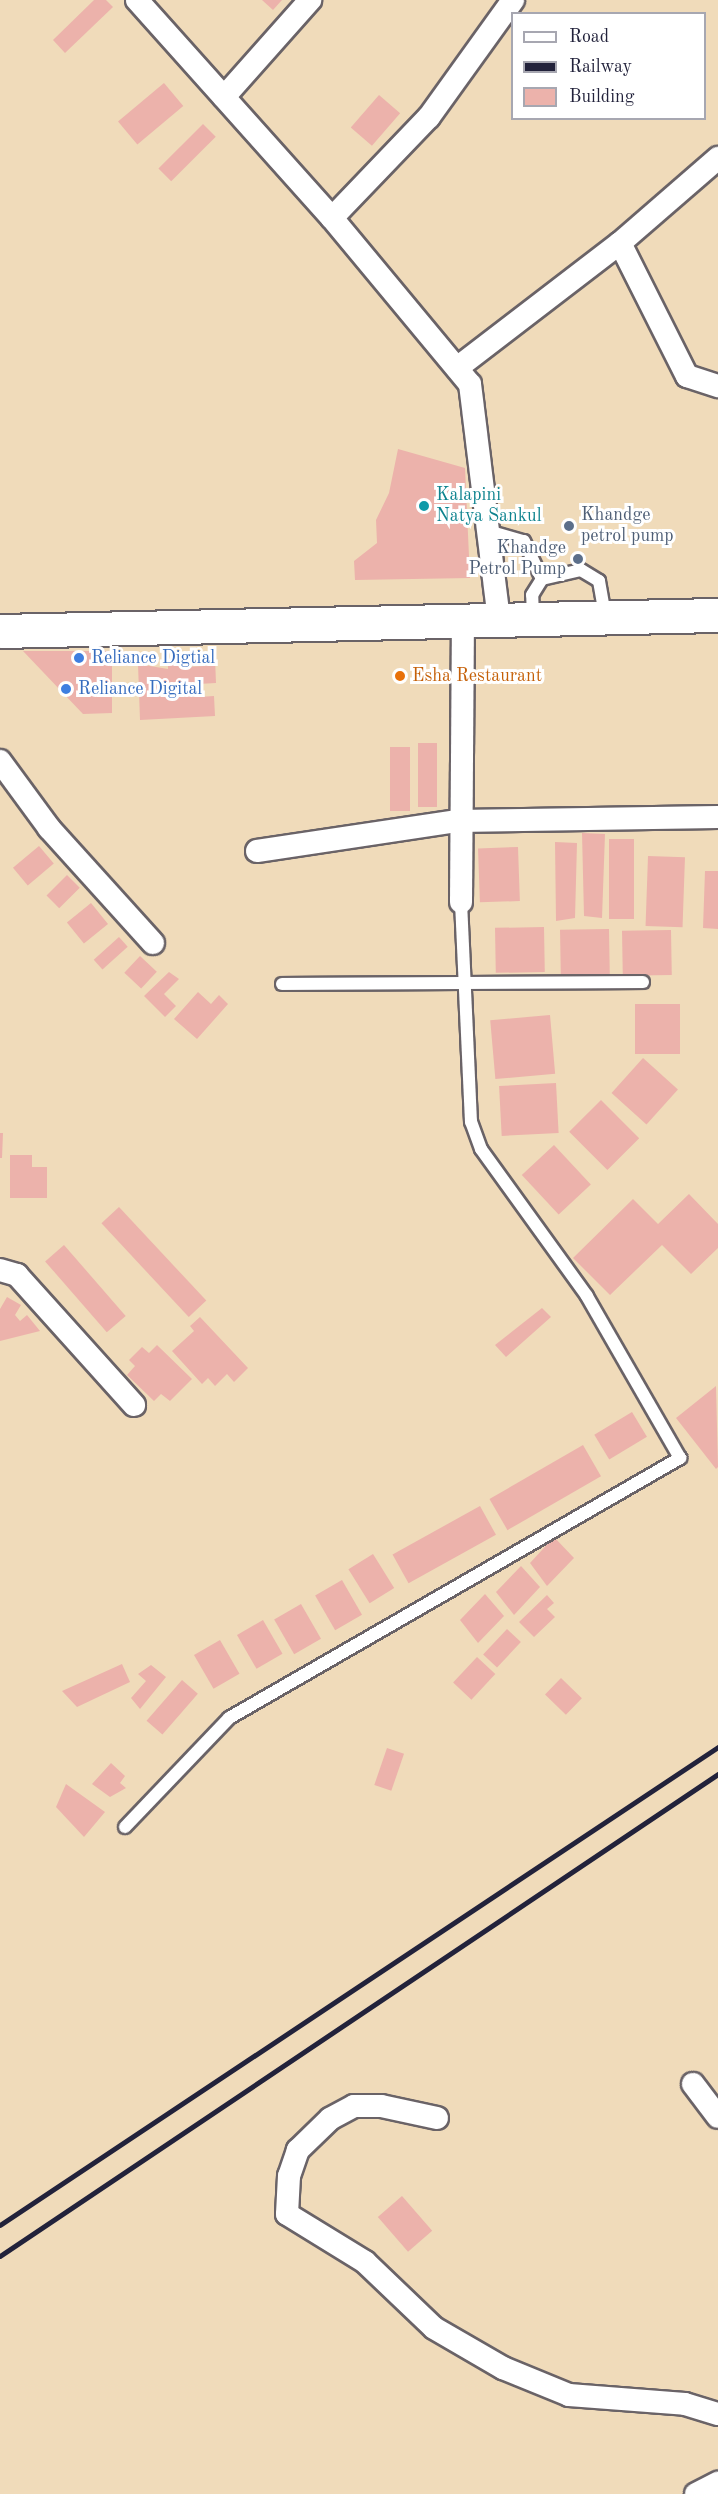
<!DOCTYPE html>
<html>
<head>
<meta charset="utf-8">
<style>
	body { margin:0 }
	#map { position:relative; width:718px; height:2494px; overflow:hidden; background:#f0dbba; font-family:"Old Standard TT",serif }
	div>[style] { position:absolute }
	.building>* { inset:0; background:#ecb2ab; transform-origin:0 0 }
	.roads { filter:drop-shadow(2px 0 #6a6367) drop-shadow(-2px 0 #6a6367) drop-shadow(0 2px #6a6367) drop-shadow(0 -2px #6a6367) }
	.lane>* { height:12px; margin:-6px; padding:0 6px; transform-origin:6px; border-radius:6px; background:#fff }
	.street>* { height:22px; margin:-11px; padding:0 11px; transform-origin:11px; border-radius:11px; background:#fff }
	.secondary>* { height:33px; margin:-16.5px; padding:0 16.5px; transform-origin:16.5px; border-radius:16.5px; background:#fff }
	.rail>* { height:4.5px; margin:-2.25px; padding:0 2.25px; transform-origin:2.25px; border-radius:2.25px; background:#22223b }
	.dots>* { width:16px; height:16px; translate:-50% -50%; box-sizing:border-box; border:3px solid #fff; border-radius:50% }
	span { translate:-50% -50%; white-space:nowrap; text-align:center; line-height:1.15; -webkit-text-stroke:6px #fff; paint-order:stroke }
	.culture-label { font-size:18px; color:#0d838f }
	.left { translate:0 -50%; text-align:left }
	.service-label { font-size:18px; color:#4e5e75 }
	.right { translate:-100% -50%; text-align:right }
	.shop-label { font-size:18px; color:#366cbe }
	.food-label { font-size:18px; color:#c56008 }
	.legend { position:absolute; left:511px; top:12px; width:195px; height:108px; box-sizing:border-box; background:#fff; border:2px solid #a7a7b1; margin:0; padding:8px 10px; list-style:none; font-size:18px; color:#22223b }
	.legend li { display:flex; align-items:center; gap:12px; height:30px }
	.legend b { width:30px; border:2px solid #a7a7b1 }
</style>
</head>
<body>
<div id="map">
	<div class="building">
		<div style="clip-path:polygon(94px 0,106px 0,113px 7px,65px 53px,53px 40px)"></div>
		<div style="clip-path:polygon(262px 0,282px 0,273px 10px)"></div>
		<div style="left:164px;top:83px;width:30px;height:60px;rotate:50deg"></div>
		<div style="left:379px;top:95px;width:28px;height:43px;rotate:41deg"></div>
		<div style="left:203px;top:124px;width:18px;height:63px;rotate:45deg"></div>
		<div style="clip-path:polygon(398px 449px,465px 468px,470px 578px,355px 580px,354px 561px,377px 543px,376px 520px,389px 493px)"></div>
		<div style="clip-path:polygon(23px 651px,112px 651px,112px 713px,83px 714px)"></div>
		<div style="clip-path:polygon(215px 658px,216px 683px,198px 684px,199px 697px,214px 696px,215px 716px,140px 720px,138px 664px,168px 669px,168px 661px,186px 660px,186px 667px,204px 666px,204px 659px)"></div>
		<div style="left:418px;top:743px;width:19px;height:64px"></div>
		<div style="left:390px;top:747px;width:20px;height:64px"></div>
		<div style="clip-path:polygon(582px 833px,605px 834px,602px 918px,584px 916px)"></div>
		<div style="left:609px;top:839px;width:25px;height:80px"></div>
		<div style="clip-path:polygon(555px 842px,577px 843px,575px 918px,556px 921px)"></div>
		<div style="left:39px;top:846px;width:23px;height:34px;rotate:50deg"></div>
		<div style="left:518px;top:847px;width:54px;height:40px;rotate:88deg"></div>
		<div style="left:648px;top:856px;width:37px;height:70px;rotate:2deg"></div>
		<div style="clip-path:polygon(705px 871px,718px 871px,718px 929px,703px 928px)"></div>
		<div style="left:67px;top:875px;width:18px;height:29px;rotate:45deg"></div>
		<div style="left:91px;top:903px;width:27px;height:31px;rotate:51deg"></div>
		<div style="left:544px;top:927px;width:45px;height:49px;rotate:89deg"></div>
		<div style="left:609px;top:929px;width:45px;height:49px;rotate:89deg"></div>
		<div style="left:671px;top:930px;width:45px;height:49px;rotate:89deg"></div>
		<div style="left:119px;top:937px;width:13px;height:34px;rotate:48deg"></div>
		<div style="left:140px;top:956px;width:23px;height:23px;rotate:43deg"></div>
		<div style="clip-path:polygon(169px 972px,179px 979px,164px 994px,176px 1006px,165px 1017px,144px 996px)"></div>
		<div style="clip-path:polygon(198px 992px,211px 1004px,219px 995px,228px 1004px,197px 1039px,174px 1019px)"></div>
		<div style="left:635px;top:1004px;width:45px;height:50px"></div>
		<div style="left:550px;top:1015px;width:59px;height:60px;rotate:85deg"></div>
		<div style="left:643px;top:1058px;width:47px;height:47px;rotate:42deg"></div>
		<div style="left:556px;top:1083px;width:50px;height:57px;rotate:87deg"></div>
		<div style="left:601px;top:1100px;width:54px;height:45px;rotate:45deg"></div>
		<div style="clip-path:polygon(0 1133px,3px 1133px,2px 1158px,0 1158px)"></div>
		<div style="left:554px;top:1145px;width:54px;height:44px;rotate:47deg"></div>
		<div style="clip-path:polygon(10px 1155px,32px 1155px,32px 1167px,47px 1167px,47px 1198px,10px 1198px)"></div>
		<div style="clip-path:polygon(689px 1194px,718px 1224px,718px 1248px,691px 1274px,662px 1245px,610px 1295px,573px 1258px,633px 1199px,658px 1224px)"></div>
		<div style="left:119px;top:1207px;width:128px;height:24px;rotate:47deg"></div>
		<div style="left:64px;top:1245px;width:94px;height:25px;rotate:49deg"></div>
		<div style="clip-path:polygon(7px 1297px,21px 1305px,15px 1315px,20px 1321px,27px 1315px,40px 1331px,0 1341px,0 1309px)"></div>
		<div style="clip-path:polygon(542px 1308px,551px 1317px,506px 1357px,495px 1345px)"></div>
		<div style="clip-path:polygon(200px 1317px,248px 1368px,234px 1382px,227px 1374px,215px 1386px,208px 1378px,202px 1384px,172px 1351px,194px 1331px,190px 1326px)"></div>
		<div style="clip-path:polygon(157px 1345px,192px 1379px,170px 1401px,161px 1394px,154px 1401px,127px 1375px,135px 1366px,129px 1360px,142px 1347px,149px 1353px)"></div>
		<div style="clip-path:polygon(716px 1386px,718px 1467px,716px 1469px,676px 1418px)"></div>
		<div style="left:632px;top:1412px;width:29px;height:44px;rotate:59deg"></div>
		<div style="left:583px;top:1445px;width:36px;height:108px;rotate:60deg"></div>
		<div style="left:480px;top:1506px;width:33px;height:100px;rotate:61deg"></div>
		<div style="clip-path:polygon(554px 1537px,574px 1558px,547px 1586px,530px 1563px)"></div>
		<div style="left:373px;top:1554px;width:40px;height:29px;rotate:58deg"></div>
		<div style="clip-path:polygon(521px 1566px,540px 1587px,514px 1615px,496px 1592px)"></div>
		<div style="left:342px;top:1580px;width:40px;height:31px;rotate:60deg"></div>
		<div style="clip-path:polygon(485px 1594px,504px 1616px,478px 1643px,460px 1620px)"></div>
		<div style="clip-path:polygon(547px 1595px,554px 1603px,547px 1609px,555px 1617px,534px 1637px,519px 1622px)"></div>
		<div style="left:301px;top:1604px;width:40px;height:31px;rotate:60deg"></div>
		<div style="left:263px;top:1620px;width:39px;height:30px;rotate:60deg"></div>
		<div style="left:507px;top:1629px;width:19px;height:35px;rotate:43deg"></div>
		<div style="left:220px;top:1640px;width:39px;height:30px;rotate:60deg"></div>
		<div style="left:477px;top:1657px;width:25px;height:35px;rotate:43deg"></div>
		<div style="clip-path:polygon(122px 1664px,130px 1682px,77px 1707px,62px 1691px)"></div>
		<div style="clip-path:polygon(151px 1665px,166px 1677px,140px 1709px,131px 1698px,146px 1681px,138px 1674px)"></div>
		<div style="left:561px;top:1678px;width:29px;height:23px;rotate:44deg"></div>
		<div style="left:182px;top:1680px;width:21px;height:54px;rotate:41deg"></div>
		<div style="left:387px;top:1748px;width:18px;height:39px;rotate:19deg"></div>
		<div style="clip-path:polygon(111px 1763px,125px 1776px,120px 1783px,126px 1788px,110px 1797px,92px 1784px)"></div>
		<div style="clip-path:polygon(66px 1784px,105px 1812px,84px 1837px,56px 1807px)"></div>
		<div style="left:402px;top:2196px;width:46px;height:32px;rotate:49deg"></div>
	</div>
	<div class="roads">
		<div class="lane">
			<div style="left:488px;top:531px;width:37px;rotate:16deg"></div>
			<div style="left:524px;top:541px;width:42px;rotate:64.7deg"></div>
			<div style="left:533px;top:618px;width:23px;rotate:-92deg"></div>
			<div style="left:532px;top:595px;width:19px;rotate:-58deg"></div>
			<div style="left:542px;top:579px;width:40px;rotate:-13deg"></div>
			<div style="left:581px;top:570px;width:21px;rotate:31deg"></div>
			<div style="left:599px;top:581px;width:36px;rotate:80deg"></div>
			<div style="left:282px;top:984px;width:361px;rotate:-0.3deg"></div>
			<div style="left:125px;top:1827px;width:151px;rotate:-46.3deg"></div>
			<div style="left:229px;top:1718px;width:521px;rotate:-29.96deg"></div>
			<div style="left:680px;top:1458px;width:187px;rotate:-119.9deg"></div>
			<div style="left:587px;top:1296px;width:181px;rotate:-125.8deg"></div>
			<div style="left:481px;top:1149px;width:29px;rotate:-110deg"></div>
			<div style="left:471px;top:1122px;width:220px;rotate:-92.6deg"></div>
		</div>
		<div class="street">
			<div style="left:137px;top:0;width:292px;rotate:48.2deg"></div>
			<div style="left:332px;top:218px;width:216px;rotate:50.3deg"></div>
			<div style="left:470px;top:384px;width:238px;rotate:83deg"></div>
			<div style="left:224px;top:97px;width:130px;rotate:-48.4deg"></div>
			<div style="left:332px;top:218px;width:140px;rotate:-46.2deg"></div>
			<div style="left:429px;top:117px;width:144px;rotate:-54.3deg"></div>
			<div style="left:620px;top:243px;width:149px;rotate:63.3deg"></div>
			<div style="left:687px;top:376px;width:33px;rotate:18deg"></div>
			<div style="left:457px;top:368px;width:205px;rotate:-37.5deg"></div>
			<div style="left:620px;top:243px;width:130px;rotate:-40.9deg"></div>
			<div style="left:0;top:761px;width:83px;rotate:53.8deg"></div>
			<div style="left:49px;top:828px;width:155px;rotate:47.9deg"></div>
			<div style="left:257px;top:851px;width:203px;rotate:-8.5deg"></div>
			<div style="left:458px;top:821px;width:260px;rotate:-0.9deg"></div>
			<div style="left:461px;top:902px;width:281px;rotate:-89.6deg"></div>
			<div style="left:0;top:1270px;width:18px;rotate:16deg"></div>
			<div style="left:17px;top:1275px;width:175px;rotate:48deg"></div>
			<div style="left:693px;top:2084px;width:41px;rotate:52.9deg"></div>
			<div style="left:437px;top:2118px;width:57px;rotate:-167.9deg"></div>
			<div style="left:381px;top:2106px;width:27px;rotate:180deg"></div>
			<div style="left:354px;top:2106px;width:27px;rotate:152deg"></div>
			<div style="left:330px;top:2119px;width:45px;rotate:135.9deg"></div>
			<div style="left:298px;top:2150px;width:28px;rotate:109deg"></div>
			<div style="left:289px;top:2176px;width:38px;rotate:93deg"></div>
			<div style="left:287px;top:2214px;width:92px;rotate:31.6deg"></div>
			<div style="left:365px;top:2262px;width:95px;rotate:43.7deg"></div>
			<div style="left:434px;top:2328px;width:80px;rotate:30.1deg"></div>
			<div style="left:503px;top:2368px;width:71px;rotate:22.2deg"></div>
			<div style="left:569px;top:2395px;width:116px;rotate:4.4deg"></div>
			<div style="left:685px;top:2404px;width:34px;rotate:17deg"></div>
			<div style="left:696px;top:2494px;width:25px;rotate:-27deg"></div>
		</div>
		<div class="secondary">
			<div style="left:0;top:631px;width:718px;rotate:-1.28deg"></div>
		</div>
	</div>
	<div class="rail">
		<div style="left:0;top:2225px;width:863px;rotate:-33.65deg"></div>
		<div style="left:0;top:2256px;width:865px;rotate:-33.87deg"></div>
	</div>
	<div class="dots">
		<div style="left:424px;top:506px;background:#0f9aa8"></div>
		<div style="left:569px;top:526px;background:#5c6f8a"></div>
		<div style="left:578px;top:559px;background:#5c6f8a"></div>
		<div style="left:79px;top:658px;background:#3f7fe0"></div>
		<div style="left:400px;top:676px;background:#e8710a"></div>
		<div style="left:66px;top:689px;background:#3f7fe0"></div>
	</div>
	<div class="culture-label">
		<span class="left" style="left:436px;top:506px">Kalapini<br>Natya Sankul</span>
	</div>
	<div class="service-label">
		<span class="left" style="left:581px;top:526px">Khandge<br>petrol pump</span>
		<span class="right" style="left:566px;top:559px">Khandge<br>Petrol Pump</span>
	</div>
	<div class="shop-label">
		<span class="left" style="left:91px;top:658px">Reliance Digtial</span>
		<span class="left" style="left:78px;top:689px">Reliance Digital</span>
	</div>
	<div class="food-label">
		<span class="left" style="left:412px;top:676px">Esha Restaurant</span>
	</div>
	<ul class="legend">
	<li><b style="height:8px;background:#fff"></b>Road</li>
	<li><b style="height:8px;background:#22223b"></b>Railway</li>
	<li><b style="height:16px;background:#ecb2ab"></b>Building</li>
	</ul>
</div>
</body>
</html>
